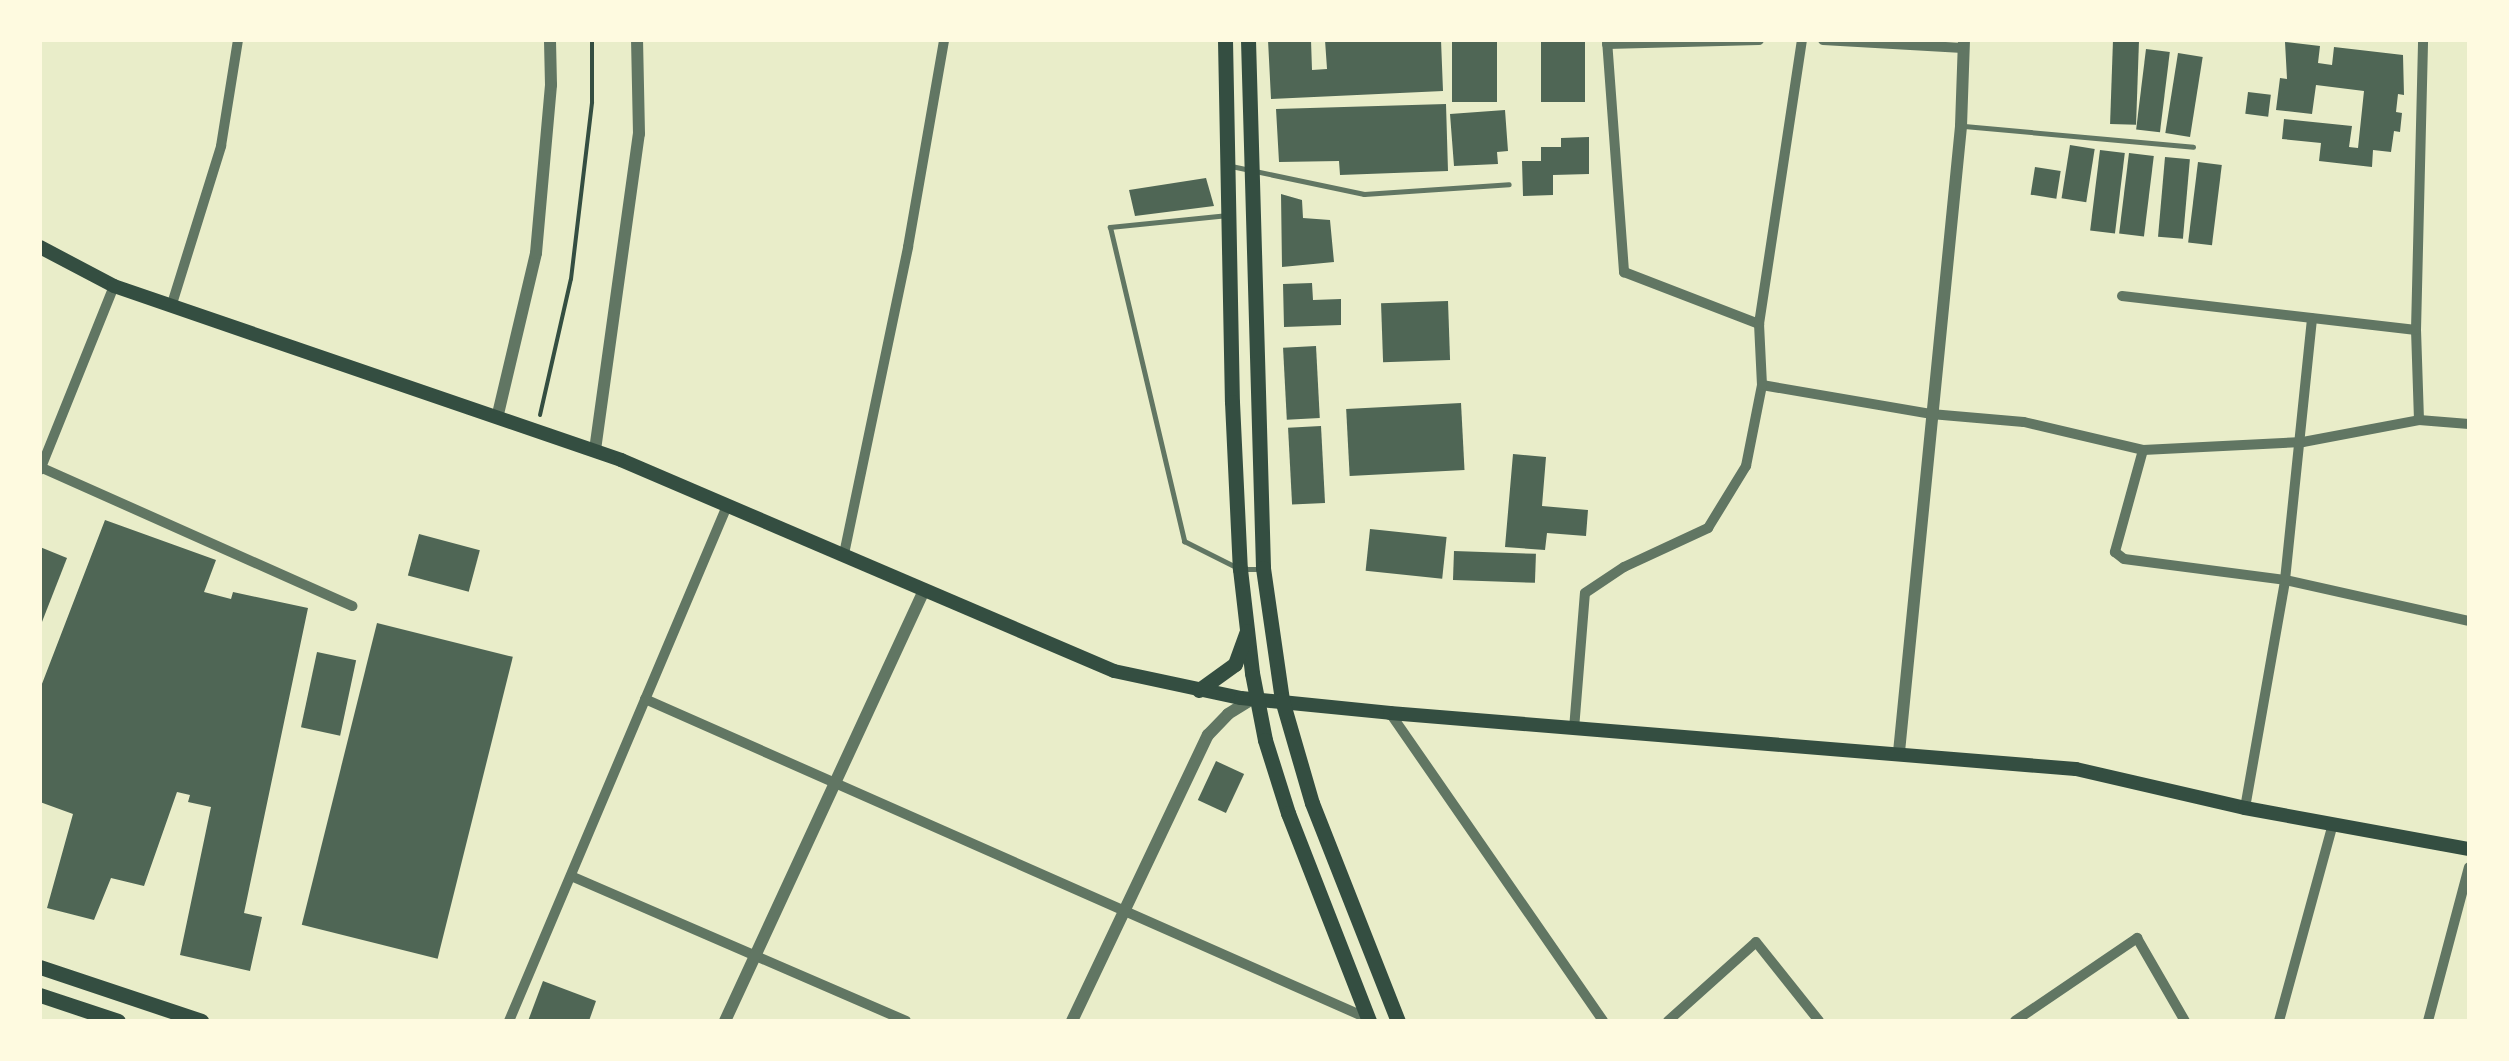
<!DOCTYPE html>
<html>
<head>
<meta charset="utf-8">
<style>
	body { margin:0 }
	#map { position:relative; width:2509px; height:1061px; overflow:hidden; background:#e9edc9; font-family:Montserrat,sans-serif }
	div>[style] { position:absolute }
	.building>* { inset:0; background:#4f6655; transform-origin:0 0 }
	.path>* { height:4px; margin:-2px; padding:0 2px; transform-origin:2px; border-radius:2px; background:#344e41 }
	.service>* { height:5px; margin:-2.5px; padding:0 2.5px; transform-origin:2.5px; border-radius:2.5px; background:#617663 }
	.minor>* { height:10px; margin:-5px; padding:0 5px; transform-origin:5px; border-radius:5px; background:#617663 }
	.tertiary>* { height:12px; margin:-6px; padding:0 6px; transform-origin:6px; border-radius:6px; background:#617663 }
	.secondary>* { height:14px; margin:-7px; padding:0 7px; transform-origin:7px; border-radius:7px; background:#344e41 }
	.primary>* { height:15px; margin:-7.5px; padding:0 7.5px; transform-origin:7.5px; border-radius:7.5px; background:#344e41 }
	span { translate:-50% -50%; white-space:nowrap; text-align:center; line-height:1.15; -webkit-text-stroke:8px #fefae0; paint-order:stroke }
	.frame { position:absolute; inset:0; border:42px solid #fefae0; pointer-events:none }
</style>
</head>
<body>
<div id="map">
	<div class="building">
		<div style="clip-path:polygon(1268px 40px,1311px 40px,1312px 70px,1327px 69px,1325px 40px,1441px 40px,1443px 91px,1271px 99px)"></div>
		<div style="left:1452px;top:40px;width:45px;height:62px"></div>
		<div style="left:1541px;top:40px;width:44px;height:62px"></div>
		<div style="left:2113px;top:40px;width:26px;height:84px;rotate:2deg"></div>
		<div style="clip-path:polygon(2285px 42px,2320px 46px,2318px 63px,2332px 65px,2334px 47px,2403px 55px,2404px 95px,2398px 94px,2396px 112px,2402px 113px,2400px 132px,2394px 131px,2391px 152px,2373px 150px,2372px 167px,2319px 161px,2321px 143px,2282px 139px,2284px 119px,2352px 126px,2349px 147px,2358px 148px,2364px 91px,2316px 85px,2312px 114px,2276px 110px,2280px 78px,2287px 79px)"></div>
		<div style="left:2146px;top:49px;width:24px;height:81px;rotate:7deg"></div>
		<div style="left:2178px;top:53px;width:25px;height:81px;rotate:9deg"></div>
		<div style="left:2248px;top:92px;width:23px;height:22px;rotate:7deg"></div>
		<div style="clip-path:polygon(1446px 104px,1448px 171px,1340px 175px,1339px 161px,1279px 162px,1276px 109px)"></div>
		<div style="clip-path:polygon(1505px 110px,1508px 151px,1497px 152px,1498px 164px,1454px 166px,1450px 114px)"></div>
		<div style="clip-path:polygon(1589px 137px,1589px 174px,1553px 175px,1553px 195px,1523px 196px,1522px 161px,1541px 161px,1541px 147px,1561px 147px,1561px 138px)"></div>
		<div style="left:2070px;top:145px;width:25px;height:54px;rotate:9deg"></div>
		<div style="left:2100px;top:150px;width:25px;height:81px;rotate:7deg"></div>
		<div style="left:2129px;top:153px;width:25px;height:81px;rotate:7deg"></div>
		<div style="left:2165px;top:157px;width:25px;height:80px;rotate:5deg"></div>
		<div style="left:2198px;top:162px;width:24px;height:81px;rotate:7deg"></div>
		<div style="left:2035px;top:167px;width:26px;height:28px;rotate:9deg"></div>
		<div style="clip-path:polygon(1206px 178px,1214px 206px,1135px 216px,1129px 190px)"></div>
		<div style="clip-path:polygon(1281px 194px,1302px 200px,1303px 218px,1330px 220px,1334px 262px,1282px 267px)"></div>
		<div style="clip-path:polygon(1312px 283px,1313px 300px,1341px 299px,1341px 325px,1284px 327px,1283px 284px)"></div>
		<div style="left:1448px;top:301px;width:59px;height:67px;rotate:88deg"></div>
		<div style="left:1316px;top:346px;width:72px;height:33px;rotate:87deg"></div>
		<div style="left:1461px;top:403px;width:67px;height:115px;rotate:87deg"></div>
		<div style="left:1321px;top:426px;width:77px;height:33px;rotate:87deg"></div>
		<div style="clip-path:polygon(1513px 454px,1546px 457px,1542px 506px,1588px 510px,1586px 536px,1547px 533px,1545px 550px,1505px 547px)"></div>
		<div style="clip-path:polygon(105px 520px,216px 560px,204px 592px,231px 599px,233px 592px,308px 608px,244px 913px,262px 917px,250px 971px,180px 955px,211px 807px,188px 802px,190px 795px,177px 792px,144px 886px,111px 878px,94px 920px,47px 908px,73px 814px,40px 802px,40px 689px)"></div>
		<div style="left:1370px;top:529px;width:77px;height:42px;rotate:6deg"></div>
		<div style="left:419px;top:534px;width:63px;height:43px;rotate:15deg"></div>
		<div style="clip-path:polygon(40px 547px,67px 558px,40px 627px)"></div>
		<div style="left:1454px;top:551px;width:82px;height:29px;rotate:2deg"></div>
		<div style="left:377px;top:623px;width:140px;height:311px;rotate:14deg"></div>
		<div style="left:317px;top:652px;width:40px;height:77px;rotate:12deg"></div>
		<div style="left:1216px;top:761px;width:31px;height:43px;rotate:25deg"></div>
		<div style="clip-path:polygon(543px 981px,596px 1001px,589px 1021px,528px 1021px)"></div>
	</div>
	<div class="path">
		<div style="left:540px;top:415px;width:139px;rotate:-77.2deg"></div>
		<div style="left:571px;top:279px;width:178px;rotate:-83.2deg"></div>
		<div style="left:592px;top:102px;width:62px;rotate:-90deg"></div>
	</div>
	<div class="service">
		<div style="left:1964px;top:126px;width:230px;rotate:5.2deg"></div>
		<div style="left:1231px;top:166px;width:136px;rotate:11.9deg"></div>
		<div style="left:1364px;top:194px;width:145px;rotate:-3.9deg"></div>
		<div style="left:1228px;top:215px;width:119px;rotate:174.2deg"></div>
		<div style="left:1110px;top:227px;width:323px;rotate:76.7deg"></div>
		<div style="left:1184px;top:541px;width:63px;rotate:26.6deg"></div>
		<div style="left:1240px;top:569px;width:20px"></div>
	</div>
	<div class="minor">
		<div style="left:1607px;top:40px;width:233px;rotate:85.8deg"></div>
		<div style="left:1624px;top:272px;width:145px;rotate:21.1deg"></div>
		<div style="left:1823px;top:40px;width:140px;rotate:3.3deg"></div>
		<div style="left:1607px;top:44px;width:152px;rotate:-1.5deg"></div>
		<div style="left:2122px;top:296px;width:296px;rotate:6.6deg"></div>
		<div style="left:171px;top:307px;width:169px;rotate:-72.7deg"></div>
		<div style="left:221px;top:146px;width:107px;rotate:-80.9deg"></div>
		<div style="left:1762px;top:385px;width:171px;rotate:9.7deg"></div>
		<div style="left:1931px;top:414px;width:93px;rotate:4.9deg"></div>
		<div style="left:2024px;top:422px;width:122px;rotate:13.2deg"></div>
		<div style="left:2143px;top:450px;width:160px;rotate:-2.9deg"></div>
		<div style="left:2303px;top:442px;width:118px;rotate:-10.7deg"></div>
		<div style="left:2419px;top:420px;width:50px;rotate:4.6deg"></div>
		<div style="left:2419px;top:420px;width:90px;rotate:-91.9deg"></div>
		<div style="left:2416px;top:330px;width:290px;rotate:-88.6deg"></div>
		<div style="left:2143px;top:450px;width:106px;rotate:105.4deg"></div>
		<div style="left:2115px;top:552px;width:11px;rotate:38deg"></div>
		<div style="left:2124px;top:559px;width:162px;rotate:7.4deg"></div>
		<div style="left:2285px;top:580px;width:189px;rotate:12.6deg"></div>
		<div style="left:40px;top:467px;width:342px;rotate:24deg"></div>
		<div style="left:40px;top:470px;width:198px;rotate:-68.1deg"></div>
		<div style="left:844px;top:554px;width:314px;rotate:-78.2deg"></div>
		<div style="left:908px;top:247px;width:210px;rotate:-80.1deg"></div>
		<div style="left:645px;top:699px;width:789px;rotate:23.84deg"></div>
		<div style="left:1390px;top:713px;width:374px;rotate:55.3deg"></div>
		<div style="left:1574px;top:729px;width:136px;rotate:-85.4deg"></div>
		<div style="left:1585px;top:593px;width:47px;rotate:-33.7deg"></div>
		<div style="left:1624px;top:567px;width:93px;rotate:-24.9deg"></div>
		<div style="left:1708px;top:528px;width:73px;rotate:-58.5deg"></div>
		<div style="left:1746px;top:466px;width:83px;rotate:-78.8deg"></div>
		<div style="left:1762px;top:385px;width:61px;rotate:-92.8deg"></div>
		<div style="left:1759px;top:324px;width:287px;rotate:-81.4deg"></div>
		<div style="left:2245px;top:808px;width:231px;rotate:-80deg"></div>
		<div style="left:2285px;top:580px;width:263px;rotate:-84.1deg"></div>
		<div style="left:571px;top:876px;width:365px;rotate:23.4deg"></div>
		<div style="left:509px;top:1021px;width:559px;rotate:-67.06deg"></div>
		<div style="left:1668px;top:1021px;width:118px;rotate:-41.9deg"></div>
		<div style="left:1756px;top:942px;width:101px;rotate:51.4deg"></div>
		<div style="left:2015px;top:1021px;width:148px;rotate:-34.2deg"></div>
		<div style="left:2137px;top:938px;width:96px;rotate:60deg"></div>
		<div style="left:2279px;top:1021px;width:204px;rotate:-74.7deg"></div>
		<div style="left:2428px;top:1021px;width:159px;rotate:-75.1deg"></div>
	</div>
	<div class="tertiary">
		<div style="left:498px;top:414px;width:165px;rotate:-76.7deg"></div>
		<div style="left:536px;top:253px;width:169px;rotate:-84.9deg"></div>
		<div style="left:551px;top:85px;width:45px;rotate:-91.3deg"></div>
		<div style="left:595px;top:450px;width:319px;rotate:-82.1deg"></div>
		<div style="left:639px;top:134px;width:94px;rotate:-91.2deg"></div>
		<div style="left:1899px;top:752px;width:629px;rotate:-84.34deg"></div>
		<div style="left:1961px;top:126px;width:86px;rotate:-88deg"></div>
		<div style="left:725px;top:1021px;width:474px;rotate:-65.2deg"></div>
		<div style="left:1072px;top:1021px;width:317px;rotate:-64.6deg"></div>
		<div style="left:1208px;top:735px;width:29px;rotate:-46deg"></div>
		<div style="left:1228px;top:714px;width:32px;rotate:-32deg"></div>
	</div>
	<div class="secondary">
		<div style="left:40px;top:247px;width:84px;rotate:27.8deg"></div>
		<div style="left:114px;top:286px;width:536px;rotate:18.94deg"></div>
		<div style="left:621px;top:460px;width:536px;rotate:23.17deg"></div>
		<div style="left:1114px;top:671px;width:130px;rotate:12deg"></div>
		<div style="left:1241px;top:698px;width:150px;rotate:5.7deg"></div>
		<div style="left:1390px;top:713px;width:688px;rotate:4.67deg"></div>
		<div style="left:2076px;top:769px;width:173px;rotate:13deg"></div>
		<div style="left:2245px;top:808px;width:228px;rotate:10.4deg"></div>
	</div>
	<div class="primary">
		<div style="left:1225px;top:40px;width:362px;rotate:88.9deg"></div>
		<div style="left:1232px;top:402px;width:167px;rotate:87.3deg"></div>
		<div style="left:1240px;top:569px;width:105px;rotate:83.4deg"></div>
		<div style="left:1252px;top:673px;width:68px;rotate:79deg"></div>
		<div style="left:1265px;top:740px;width:77px;rotate:72.5deg"></div>
		<div style="left:1288px;top:813px;width:223px;rotate:68.7deg"></div>
		<div style="left:1248px;top:40px;width:528px;rotate:88.37deg"></div>
		<div style="left:1263px;top:568px;width:133px;rotate:81.8deg"></div>
		<div style="left:1282px;top:700px;width:107px;rotate:73.8deg"></div>
		<div style="left:1312px;top:803px;width:234px;rotate:68.5deg"></div>
		<div style="left:1199px;top:690px;width:44px;rotate:-35.8deg"></div>
		<div style="left:1235px;top:664px;width:35px;rotate:-70deg"></div>
		<div style="left:40px;top:967px;width:170px;rotate:18.5deg"></div>
		<div style="left:40px;top:995px;width:82px;rotate:18.4deg"></div>
	</div>
	<div class="frame"></div>
</div>
</body>
</html>
